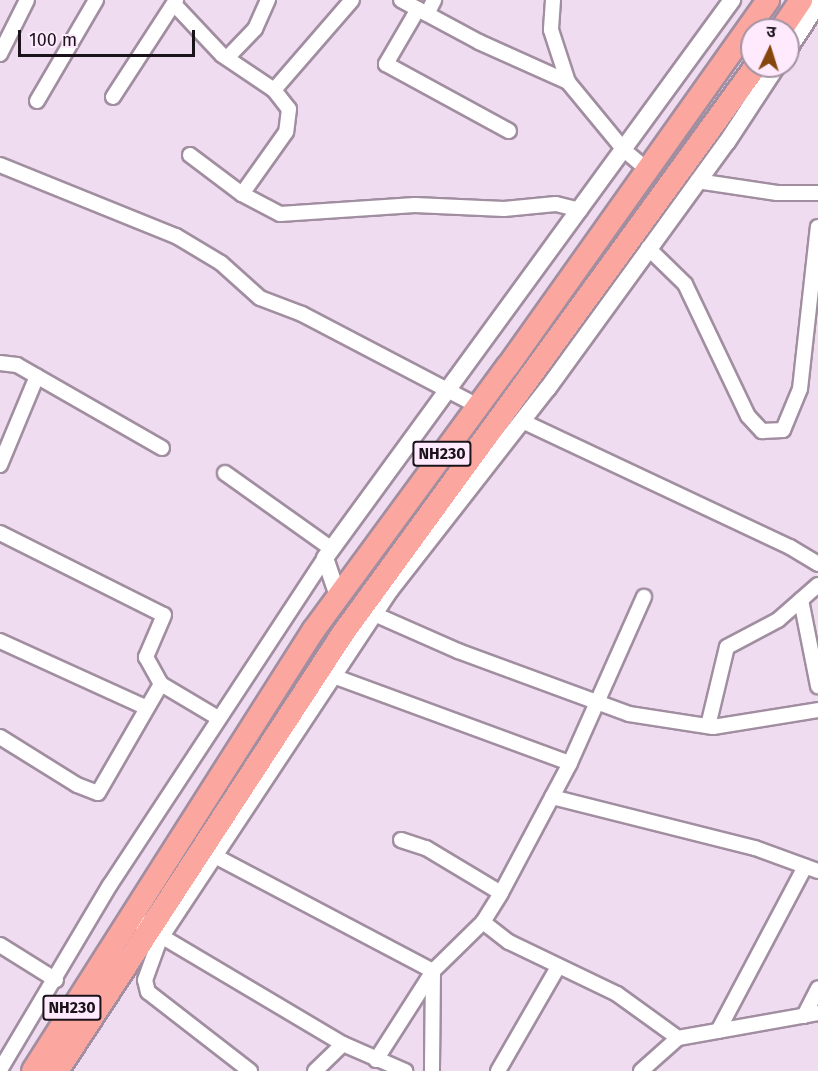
<!DOCTYPE html>
<html>
<head>
<meta charset="utf-8">
<style>
	body { margin:0 }
	#map { position:relative; width:818px; height:1071px; overflow:hidden; background:#f0dcf0; font-family:"Fira Sans","Noto Sans Devanagari",sans-serif }
	div>[style] { position:absolute }
	.roads { filter:drop-shadow(2px 0 #a18ea0) drop-shadow(-2px 0 #a18ea0) drop-shadow(0 2px #a18ea0) drop-shadow(0 -2px #a18ea0) }
	.minor>* { height:14px; margin:-7px; padding:0 7px; transform-origin:7px; border-radius:7px; background:#fff }
	.tertiary>* { height:16px; margin:-8px; padding:0 8px; transform-origin:8px; border-radius:8px; background:#fff }
	.trunk>* { height:22px; margin:-11px; padding:0 11px; transform-origin:11px; border-radius:11px; background:#fca6a0 }
	span { translate:-50% -50%; white-space:nowrap; text-align:center; line-height:1.15; -webkit-text-stroke:4.5px #fee9fd; paint-order:stroke }
	.shield-label span { padding:2px 4px; background:#fee9fd; border:2px solid; border-radius:4px; -webkit-text-stroke-width:0 }
	.shield-label { font-size:16px; color:#1a131a; font-weight:700 }
	.north { position:absolute; left:740px; top:18px; width:60px; height:60px; box-sizing:border-box; background:#fee9fd; border:2px solid #a393a2; border-radius:50%; rotate:4deg; font-size:16px; font-weight:700; line-height:24px; text-align:center; color:#1a131a }
	.north::after { content:''; display:block; margin:auto; width:21px; height:27px; background:#86470d; clip-path:polygon(50% 0,100% 100%,50% 72%,0 100%) }
	.scale { position:absolute; left:18px; top:30px; width:177px; height:27px; box-sizing:border-box; border:3px solid #1a131a; border-top:0; padding-left:8px; font-size:18px; line-height:21px; white-space:nowrap; color:#1a131a; -webkit-text-stroke:4px #fee9fd; paint-order:stroke }
</style>
</head>
<body>
<div id="map">
	<div class="roads">
		<div class="minor">
			<div style="left:401px;top:0;width:89px;rotate:28.3deg"></div>
			<div style="left:479px;top:42px;width:98px;rotate:24.2deg"></div>
			<div style="left:568px;top:82px;width:88px;rotate:50.5deg"></div>
			<div style="left:624px;top:150px;width:30px;rotate:40deg"></div>
			<div style="left:553px;top:0;width:30px;rotate:94deg"></div>
			<div style="left:551px;top:30px;width:55px;rotate:71.9deg"></div>
			<div style="left:174px;top:4px;width:70px;rotate:46.7deg"></div>
			<div style="left:222px;top:55px;width:63px;rotate:33.9deg"></div>
			<div style="left:274px;top:90px;width:24px;rotate:52deg"></div>
			<div style="left:289px;top:109px;width:23px;rotate:97deg"></div>
			<div style="left:286px;top:132px;width:76px;rotate:125.4deg"></div>
			<div style="left:242px;top:194px;width:43px;rotate:27.8deg"></div>
			<div style="left:280px;top:214px;width:135px;rotate:-3.8deg"></div>
			<div style="left:415px;top:205px;width:89px;rotate:2.6deg"></div>
			<div style="left:504px;top:209px;width:52px;rotate:-5.5deg"></div>
			<div style="left:556px;top:204px;width:25px;rotate:14deg"></div>
			<div style="left:418px;top:9px;width:64px;rotate:120.2deg"></div>
			<div style="left:386px;top:64px;width:140px;rotate:28.6deg"></div>
			<div style="left:427px;top:14px;width:16px;rotate:-63deg"></div>
			<div style="left:0;top:54px;width:60px;rotate:-63.4deg"></div>
			<div style="left:227px;top:58px;width:40px;rotate:-46deg"></div>
			<div style="left:255px;top:29px;width:32px;rotate:-66deg"></div>
			<div style="left:274px;top:90px;width:119px;rotate:-49.1deg"></div>
			<div style="left:113px;top:97px;width:116px;rotate:-57deg"></div>
			<div style="left:37px;top:101px;width:117px;rotate:-59.7deg"></div>
			<div style="left:190px;top:155px;width:65px;rotate:36.9deg"></div>
			<div style="left:0;top:165px;width:190px;rotate:22deg"></div>
			<div style="left:176px;top:236px;width:52px;rotate:31deg"></div>
			<div style="left:221px;top:263px;width:52px;rotate:41.9deg"></div>
			<div style="left:260px;top:298px;width:45px;rotate:20.9deg"></div>
			<div style="left:302px;top:314px;width:199px;rotate:27.6deg"></div>
			<div style="left:697px;top:181px;width:81px;rotate:8.5deg"></div>
			<div style="left:777px;top:193px;width:41px"></div>
			<div style="left:648px;top:248px;width:52px;rotate:44.2deg"></div>
			<div style="left:685px;top:284px;width:146px;rotate:64.5deg"></div>
			<div style="left:748px;top:416px;width:21px;rotate:47deg"></div>
			<div style="left:762px;top:431px;width:21px;rotate:-3deg"></div>
			<div style="left:783px;top:430px;width:44px;rotate:-67.5deg"></div>
			<div style="left:800px;top:389px;width:163px;rotate:-83.7deg"></div>
			<div style="left:0;top:363px;width:17px;rotate:7deg"></div>
			<div style="left:17px;top:365px;width:167px;rotate:29.8deg"></div>
			<div style="left:522px;top:421px;width:296px;rotate:25.2deg"></div>
			<div style="left:790px;top:547px;width:33px;rotate:31deg"></div>
			<div style="left:0;top:465px;width:96px;rotate:-67.4deg"></div>
			<div style="left:225px;top:473px;width:131px;rotate:35.4deg"></div>
			<div style="left:0;top:533px;width:183px;rotate:26.6deg"></div>
			<div style="left:164px;top:615px;width:46px;rotate:113.2deg"></div>
			<div style="left:146px;top:657px;width:31px;rotate:61deg"></div>
			<div style="left:161px;top:684px;width:66px;rotate:30.8deg"></div>
			<div style="left:801px;top:600px;width:88px;rotate:78.8deg"></div>
			<div style="left:374px;top:614px;width:92px;rotate:23.8deg"></div>
			<div style="left:458px;top:651px;width:182px;rotate:20.2deg"></div>
			<div style="left:629px;top:714px;width:85px;rotate:8.8deg"></div>
			<div style="left:713px;top:727px;width:106px;rotate:-9.2deg"></div>
			<div style="left:0;top:641px;width:159px;rotate:24.5deg"></div>
			<div style="left:333px;top:676px;width:252px;rotate:20.2deg"></div>
			<div style="left:708px;top:726px;width:81px;rotate:-76.5deg"></div>
			<div style="left:727px;top:647px;width:58px;rotate:-27.9deg"></div>
			<div style="left:778px;top:620px;width:53px;rotate:-41.2deg"></div>
			<div style="left:0;top:737px;width:91px;rotate:31.9deg"></div>
			<div style="left:77px;top:785px;width:22px;rotate:21deg"></div>
			<div style="left:98px;top:793px;width:126px;rotate:-60deg"></div>
			<div style="left:552px;top:797px;width:209px;rotate:14.1deg"></div>
			<div style="left:755px;top:848px;width:67px;rotate:20.1deg"></div>
			<div style="left:401px;top:840px;width:26px;rotate:18deg"></div>
			<div style="left:426px;top:848px;width:87px;rotate:31deg"></div>
			<div style="left:213px;top:855px;width:249px;rotate:27.8deg"></div>
			<div style="left:433px;top:971px;width:100px;rotate:90.6deg"></div>
			<div style="left:483px;top:922px;width:33px;rotate:38deg"></div>
			<div style="left:509px;top:942px;width:120px;rotate:25.7deg"></div>
			<div style="left:617px;top:994px;width:75px;rotate:35.8deg"></div>
			<div style="left:0;top:945px;width:66px;rotate:32deg"></div>
			<div style="left:804px;top:1016px;width:31px;rotate:-63deg"></div>
			<div style="left:718px;top:1031px;width:186px;rotate:-62.1deg"></div>
			<div style="left:343px;top:1044px;width:68px;rotate:23.5deg"></div>
			<div style="left:376px;top:1060px;width:106px;rotate:-57.4deg"></div>
			<div style="left:433px;top:971px;width:70px;rotate:-44.4deg"></div>
			<div style="left:483px;top:922px;width:34px;rotate:-58deg"></div>
			<div style="left:501px;top:893px;width:147px;rotate:-62deg"></div>
			<div style="left:570px;top:763px;width:182px;rotate:-66deg"></div>
			<div style="left:0;top:1070px;width:215px;rotate:-59.3deg"></div>
			<div style="left:110px;top:885px;width:391px;rotate:-56.7deg"></div>
			<div style="left:250px;top:1071px;width:129px;rotate:-142.2deg"></div>
			<div style="left:148px;top:992px;width:12px;rotate:-104deg"></div>
			<div style="left:145px;top:980px;width:47px;rotate:-70deg"></div>
			<div style="left:161px;top:936px;width:212px;rotate:30.7deg"></div>
			<div style="left:343px;top:1044px;width:39px;rotate:136deg"></div>
			<div style="left:498px;top:1071px;width:120px;rotate:-60deg"></div>
			<div style="left:641px;top:1071px;width:50px;rotate:-41.7deg"></div>
			<div style="left:678px;top:1038px;width:142px;rotate:-10.1deg"></div>
		</div>
		<div class="tertiary">
			<div style="left:788px;top:50px;width:55px;rotate:-56.9deg"></div>
			<div style="left:338px;top:596px;width:40px;rotate:-108.9deg"></div>
			<div style="left:325px;top:558px;width:691px;rotate:-53.89deg"></div>
			<div style="left:140px;top:923px;width:25px;rotate:32deg"></div>
			<div style="left:161px;top:936px;width:415px;rotate:-56.5deg"></div>
			<div style="left:390px;top:590px;width:256px;rotate:-52deg"></div>
			<div style="left:548px;top:388px;width:304px;rotate:-54deg"></div>
			<div style="left:727px;top:142px;width:91px;rotate:-56.7deg"></div>
		</div>
		<div class="trunk">
			<div style="left:781px;top:30px;width:36px;rotate:-56deg"></div>
			<div style="left:33px;top:1071px;width:522px;rotate:-57.53deg"></div>
			<div style="left:313px;top:631px;width:329px;rotate:-53.7deg"></div>
			<div style="left:508px;top:366px;width:449px;rotate:-54.6deg"></div>
			<div style="left:57px;top:1071px;width:524px;rotate:-56.83deg"></div>
			<div style="left:344px;top:632px;width:700px;rotate:-53.95deg"></div>
		</div>
	</div>
	<div class="shield-label">
		<span style="left:442px;top:454px">NH230</span>
		<span style="left:72px;top:1008px">NH230</span>
	</div>
	<div class="north">उ</div>
	<div class="scale">100 m</div>
</div>
</body>
</html>
